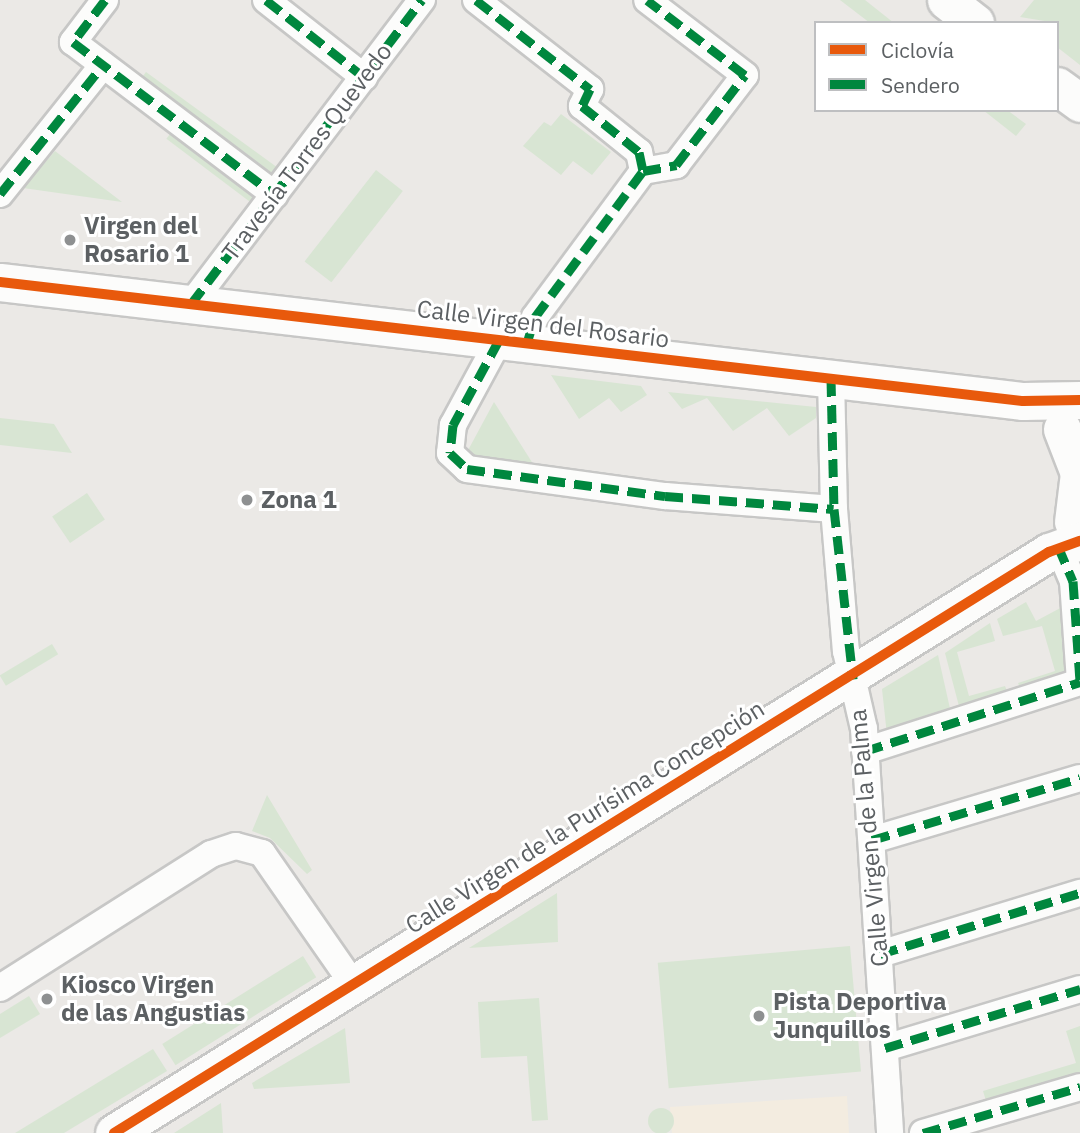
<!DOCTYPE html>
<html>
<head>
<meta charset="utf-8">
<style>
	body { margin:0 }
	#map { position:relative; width:1080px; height:1133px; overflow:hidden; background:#ebe9e6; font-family:"IBM Plex Sans",sans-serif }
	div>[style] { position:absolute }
	.commercial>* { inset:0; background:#f3ece0 }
	.green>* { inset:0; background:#d8e5d3; transform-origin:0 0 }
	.round { border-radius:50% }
	.roads { filter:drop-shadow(2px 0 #c7c7c6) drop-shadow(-2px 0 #c7c7c6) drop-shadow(0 2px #c7c7c6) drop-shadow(0 -2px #c7c7c6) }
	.street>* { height:26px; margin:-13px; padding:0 13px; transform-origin:13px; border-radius:13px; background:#fcfcfb }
	.secondary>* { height:37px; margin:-18.5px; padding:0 18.5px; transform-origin:18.5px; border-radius:18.5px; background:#fcfcfb }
	.quiet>* { height:9px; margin-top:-4.5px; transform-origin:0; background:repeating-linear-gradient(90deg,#00873e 0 18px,transparent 0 27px) }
	.cycleway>* { height:10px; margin:-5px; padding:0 5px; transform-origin:5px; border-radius:5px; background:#e8590c }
	.dots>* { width:19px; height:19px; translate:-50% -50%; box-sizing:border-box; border:4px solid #fff; border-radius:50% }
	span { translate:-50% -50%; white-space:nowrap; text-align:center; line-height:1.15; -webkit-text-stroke:6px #fff; paint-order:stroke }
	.street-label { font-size:24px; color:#5c6063 }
	.poi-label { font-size:24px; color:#5c6063; font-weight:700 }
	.left { translate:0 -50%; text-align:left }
	.legend { position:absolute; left:814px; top:21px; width:245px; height:91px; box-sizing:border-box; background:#fff; border:2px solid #bebfc1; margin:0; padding:9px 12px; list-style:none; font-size:21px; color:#5c6063 }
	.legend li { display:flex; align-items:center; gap:14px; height:35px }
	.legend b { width:35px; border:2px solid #bebfc1 }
</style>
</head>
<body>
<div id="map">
	<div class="commercial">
		<div style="clip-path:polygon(847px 1096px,849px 1133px,672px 1133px,670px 1107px)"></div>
	</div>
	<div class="green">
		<div style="clip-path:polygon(840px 0,865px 0,894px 23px,870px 23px)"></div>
		<div style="clip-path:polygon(1034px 0,1080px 0,1080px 65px,1057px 47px,1057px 23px,1020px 17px)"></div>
		<div style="left:146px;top:72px;width:170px;height:10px;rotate:36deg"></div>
		<div style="clip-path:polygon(983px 110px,1007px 110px,1026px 124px,1016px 136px)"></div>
		<div style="clip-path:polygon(561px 114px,611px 152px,592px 175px,573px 161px,561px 175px,523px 146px,544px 122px,551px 126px)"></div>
		<div style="left:173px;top:130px;width:112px;height:11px;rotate:37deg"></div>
		<div style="clip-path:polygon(55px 151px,122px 202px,23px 188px)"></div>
		<div style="left:376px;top:170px;width:34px;height:116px;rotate:38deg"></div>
		<div style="clip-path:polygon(551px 375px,641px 386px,647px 395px,621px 412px,609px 398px,579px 419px)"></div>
		<div style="clip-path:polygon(668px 392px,816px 407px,816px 418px,789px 436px,767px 408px,733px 431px,707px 398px,682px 409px)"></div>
		<div style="clip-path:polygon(494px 402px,535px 467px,466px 454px)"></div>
		<div style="clip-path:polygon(0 418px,54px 424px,72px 453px,0 445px)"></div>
		<div style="left:87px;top:493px;width:32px;height:42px;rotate:56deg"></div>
		<div style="clip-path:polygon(1026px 602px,1036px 621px,1066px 605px,1073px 675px,1022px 692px,1018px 683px,1055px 671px,1042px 626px,1003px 636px,997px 619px)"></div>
		<div style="clip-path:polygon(990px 623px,995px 641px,957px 652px,969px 696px,1005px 686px,1009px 696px,960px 710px,945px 653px)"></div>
		<div style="left:52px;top:644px;width:12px;height:61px;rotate:59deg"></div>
		<div style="clip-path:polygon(938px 655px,951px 713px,887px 735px,882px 689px)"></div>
		<div style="clip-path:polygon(267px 795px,312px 870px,307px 874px,270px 838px,252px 831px)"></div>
		<div style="clip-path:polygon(557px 893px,558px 942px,469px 948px)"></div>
		<div style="left:850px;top:946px;width:126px;height:193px;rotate:85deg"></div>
		<div style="left:303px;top:956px;width:25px;height:166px;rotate:58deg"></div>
		<div style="clip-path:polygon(29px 996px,40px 1014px,0 1038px,0 1014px)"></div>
		<div style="clip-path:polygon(539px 998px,548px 1120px,532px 1121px,527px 1056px,481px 1058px,478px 1002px)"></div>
		<div style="clip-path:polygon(1080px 1026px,1080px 1076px,987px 1104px,983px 1091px,1076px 1063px,1066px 1031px)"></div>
		<div style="clip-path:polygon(345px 1028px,350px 1083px,254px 1089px,252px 1083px)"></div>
		<div style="clip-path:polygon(153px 1049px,167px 1071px,64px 1133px,15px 1133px)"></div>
		<div style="clip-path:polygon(221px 1103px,223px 1133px,174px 1133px)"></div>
		<div class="round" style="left:648px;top:1108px;width:26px;height:26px"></div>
	</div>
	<div class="roads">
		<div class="street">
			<div style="left:105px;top:0;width:53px;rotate:127.3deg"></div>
			<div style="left:73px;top:42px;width:253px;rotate:37.1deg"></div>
			<div style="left:266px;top:0;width:125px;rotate:38.2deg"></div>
			<div style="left:476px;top:0;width:145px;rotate:38deg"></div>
			<div style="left:590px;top:89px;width:19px;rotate:115deg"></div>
			<div style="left:582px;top:106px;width:73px;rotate:38.9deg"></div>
			<div style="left:639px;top:152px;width:19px;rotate:78deg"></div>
			<div style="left:643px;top:171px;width:34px;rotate:-10deg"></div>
			<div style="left:676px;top:165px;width:113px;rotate:-52.5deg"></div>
			<div style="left:745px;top:75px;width:123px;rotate:-142.6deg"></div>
			<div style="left:0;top:194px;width:165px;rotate:-51.4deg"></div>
			<div style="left:191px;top:304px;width:382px;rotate:-52.8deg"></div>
			<div style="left:499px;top:340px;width:97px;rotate:118.4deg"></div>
			<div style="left:453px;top:425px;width:28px;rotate:96deg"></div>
			<div style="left:450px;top:453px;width:23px;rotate:43deg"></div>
			<div style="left:467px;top:469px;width:200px;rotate:7.8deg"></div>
			<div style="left:665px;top:496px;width:169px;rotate:4.4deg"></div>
			<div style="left:527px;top:343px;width:27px;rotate:-73deg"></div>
			<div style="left:535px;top:317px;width:182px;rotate:-53.5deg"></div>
			<div style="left:831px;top:378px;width:131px;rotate:88.7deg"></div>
			<div style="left:834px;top:509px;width:143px;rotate:85.2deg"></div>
			<div style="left:846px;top:651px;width:80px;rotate:77deg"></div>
			<div style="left:864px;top:729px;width:405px;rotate:86.3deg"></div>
			<div style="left:1058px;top:546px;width:38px;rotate:67deg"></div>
			<div style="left:1073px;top:581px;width:100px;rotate:86deg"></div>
			<div style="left:865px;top:751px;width:226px;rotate:-17.8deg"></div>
			<div style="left:872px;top:840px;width:217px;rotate:-16.6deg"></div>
			<div style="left:880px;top:954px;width:209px;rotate:-17deg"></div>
			<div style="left:0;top:988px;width:250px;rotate:-32.4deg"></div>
			<div style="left:211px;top:854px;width:26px;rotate:-18deg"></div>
			<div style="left:236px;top:846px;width:27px;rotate:15deg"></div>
			<div style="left:262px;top:853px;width:160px;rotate:55.2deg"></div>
			<div style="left:885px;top:1048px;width:204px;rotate:-16.8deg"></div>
			<div style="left:923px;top:1133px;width:164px;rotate:-16.3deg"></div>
		</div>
		<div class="secondary">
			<div style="left:946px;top:0;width:37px;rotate:38deg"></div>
			<div style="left:1057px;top:86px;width:29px;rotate:36deg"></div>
			<div style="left:0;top:282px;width:1030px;rotate:6.64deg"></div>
			<div style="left:1023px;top:401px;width:57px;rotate:-1deg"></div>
			<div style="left:1062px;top:429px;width:47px;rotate:68.9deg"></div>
			<div style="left:1079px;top:473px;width:49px;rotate:97deg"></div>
			<div style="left:114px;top:1133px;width:1101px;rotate:-31.86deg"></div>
			<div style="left:1049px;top:552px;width:33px;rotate:-20deg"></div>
		</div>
	</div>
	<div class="quiet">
		<div style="left:105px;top:0;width:53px;rotate:127.3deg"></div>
		<div style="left:73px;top:42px;width:253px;rotate:37.1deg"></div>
		<div style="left:266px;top:0;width:125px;rotate:38.2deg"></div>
		<div style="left:476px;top:0;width:145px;rotate:38deg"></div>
		<div style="left:590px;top:89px;width:19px;rotate:115deg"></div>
		<div style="left:582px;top:106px;width:73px;rotate:38.9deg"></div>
		<div style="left:639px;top:152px;width:19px;rotate:78deg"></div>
		<div style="left:643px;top:171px;width:34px;rotate:-10deg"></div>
		<div style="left:676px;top:165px;width:113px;rotate:-52.5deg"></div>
		<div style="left:745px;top:75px;width:123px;rotate:-142.6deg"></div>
		<div style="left:0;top:194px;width:165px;rotate:-51.4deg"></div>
		<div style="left:191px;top:304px;width:382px;rotate:-52.8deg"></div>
		<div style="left:499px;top:340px;width:97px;rotate:118.4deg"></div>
		<div style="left:453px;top:425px;width:28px;rotate:96deg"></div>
		<div style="left:450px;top:453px;width:23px;rotate:43deg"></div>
		<div style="left:467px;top:469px;width:200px;rotate:7.8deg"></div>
		<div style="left:665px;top:496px;width:169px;rotate:4.4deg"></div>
		<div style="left:527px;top:343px;width:27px;rotate:-73deg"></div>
		<div style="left:535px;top:317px;width:182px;rotate:-53.5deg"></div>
		<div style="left:831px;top:378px;width:131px;rotate:88.7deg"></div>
		<div style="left:834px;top:509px;width:171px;rotate:83.6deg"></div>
		<div style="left:1058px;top:546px;width:38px;rotate:67deg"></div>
		<div style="left:1073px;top:581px;width:100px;rotate:86deg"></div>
		<div style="left:865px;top:751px;width:226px;rotate:-17.8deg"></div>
		<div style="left:872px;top:840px;width:217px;rotate:-16.6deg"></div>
		<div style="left:880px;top:954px;width:209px;rotate:-17deg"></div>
		<div style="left:885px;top:1048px;width:204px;rotate:-16.8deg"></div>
		<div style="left:923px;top:1133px;width:164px;rotate:-16.3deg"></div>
	</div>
	<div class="cycleway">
		<div style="left:0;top:282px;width:1030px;rotate:6.64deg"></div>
		<div style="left:1023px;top:401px;width:57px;rotate:-1deg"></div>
		<div style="left:114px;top:1133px;width:1101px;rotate:-31.86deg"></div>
		<div style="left:1049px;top:552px;width:33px;rotate:-20deg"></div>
	</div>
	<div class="dots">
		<div style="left:70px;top:240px;background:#8e9091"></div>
		<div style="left:247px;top:500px;background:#8e9091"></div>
		<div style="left:47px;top:999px;background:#8e9091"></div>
		<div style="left:759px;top:1016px;background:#8e9091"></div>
	</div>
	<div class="street-label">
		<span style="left:307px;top:152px;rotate:-53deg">Travesía Torres Quevedo</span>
		<span style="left:543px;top:324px;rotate:7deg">Calle Virgen del Rosario</span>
		<span style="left:585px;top:817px;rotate:-32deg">Calle Virgen de la Purísima Concepción</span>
		<span style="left:869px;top:838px;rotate:-95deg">Calle Virgen de la Palma</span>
	</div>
	<div class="poi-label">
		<span class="left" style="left:84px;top:240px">Virgen del<br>Rosario 1</span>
		<span class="left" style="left:261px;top:500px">Zona 1</span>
		<span class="left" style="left:61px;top:999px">Kiosco Virgen<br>de las Angustias</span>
		<span class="left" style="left:773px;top:1016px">Pista Deportiva<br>Junquillos</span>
	</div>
	<ul class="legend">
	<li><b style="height:9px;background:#e8590c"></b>Ciclovía</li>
	<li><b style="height:9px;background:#00873e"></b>Sendero</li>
	</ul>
</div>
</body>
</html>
